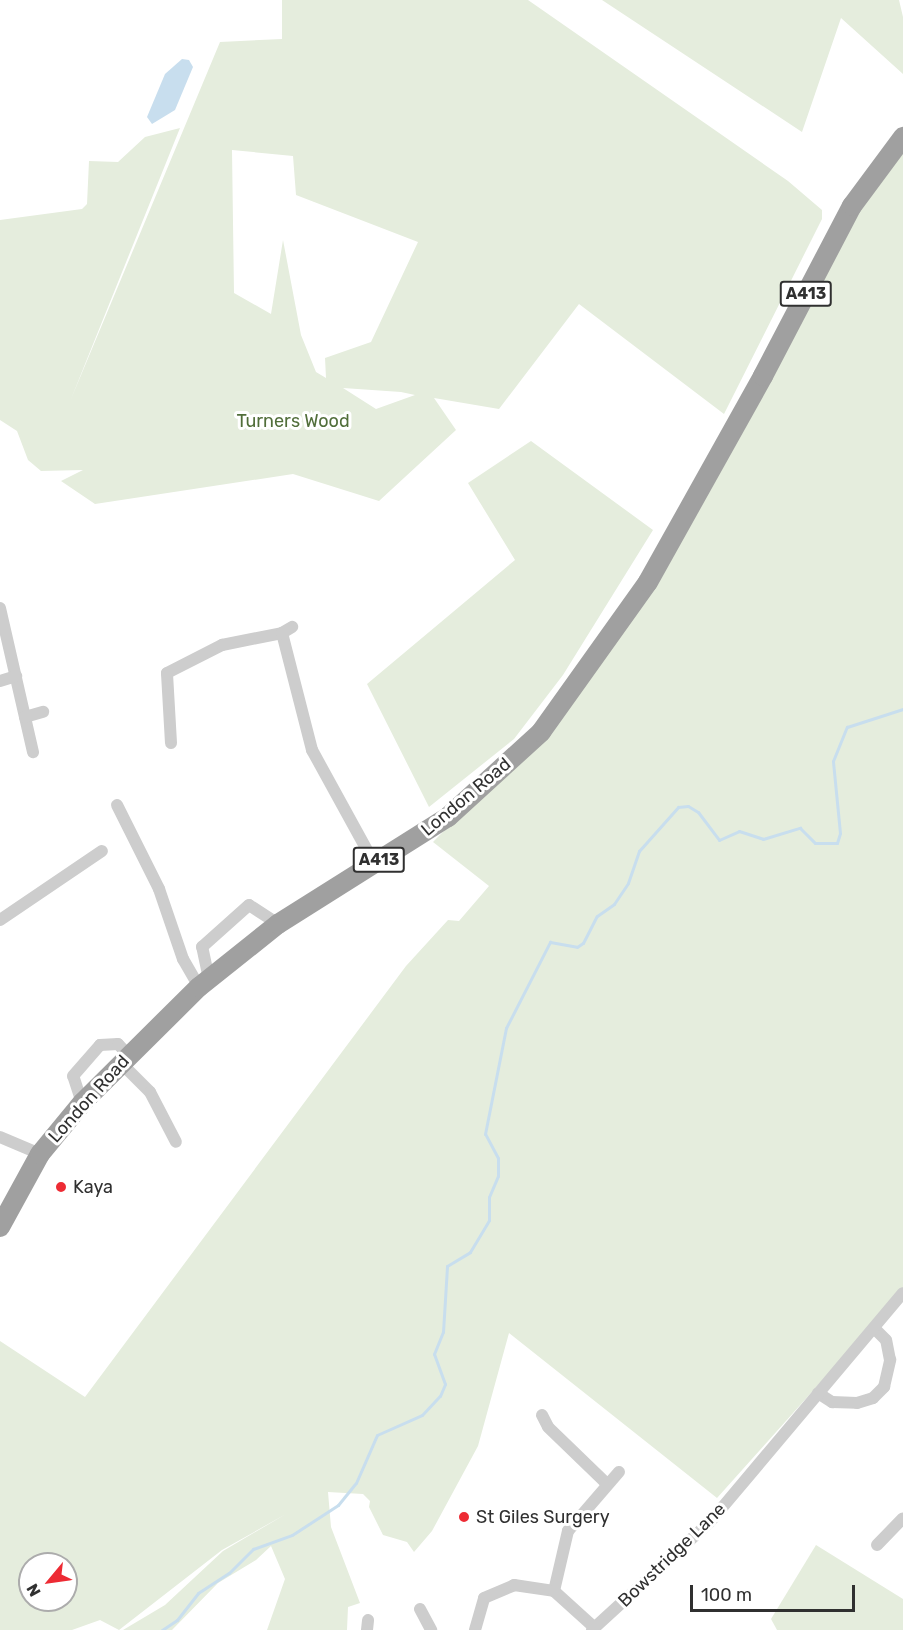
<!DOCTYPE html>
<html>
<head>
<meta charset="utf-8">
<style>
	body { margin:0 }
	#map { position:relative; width:903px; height:1630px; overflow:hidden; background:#fff; font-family:Rubik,sans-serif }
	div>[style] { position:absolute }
	.green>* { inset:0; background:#e5eddd }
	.water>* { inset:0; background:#c8deee }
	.stream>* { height:3px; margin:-1.5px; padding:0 1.5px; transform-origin:1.5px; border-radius:1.5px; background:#c8deee }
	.minor>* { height:12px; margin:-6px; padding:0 6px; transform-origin:6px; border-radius:6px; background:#cdcdcd }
	.trunk>* { height:20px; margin:-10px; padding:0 10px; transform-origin:10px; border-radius:10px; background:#a0a0a0 }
	.dots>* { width:16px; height:16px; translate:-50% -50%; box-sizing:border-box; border:3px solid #fff; border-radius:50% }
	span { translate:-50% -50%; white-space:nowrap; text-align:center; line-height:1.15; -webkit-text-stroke:6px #fff; paint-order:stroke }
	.shield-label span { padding:2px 4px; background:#fff; border:2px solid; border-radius:4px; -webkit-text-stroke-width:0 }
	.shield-label { font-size:16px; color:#303030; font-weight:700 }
	.park-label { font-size:18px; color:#516e3a }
	.street-label { font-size:18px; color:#303030 }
	.poi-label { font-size:18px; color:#303030 }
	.left { translate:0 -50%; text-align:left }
	.north { position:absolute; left:18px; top:1552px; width:60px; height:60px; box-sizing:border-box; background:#fff; border:2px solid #acacac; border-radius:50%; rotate:241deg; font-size:16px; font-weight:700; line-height:24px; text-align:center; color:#303030 }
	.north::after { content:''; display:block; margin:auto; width:21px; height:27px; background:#ed2b34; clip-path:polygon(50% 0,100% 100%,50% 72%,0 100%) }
	.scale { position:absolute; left:690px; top:1585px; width:165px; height:27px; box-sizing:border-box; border:3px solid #303030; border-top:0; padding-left:8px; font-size:18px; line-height:21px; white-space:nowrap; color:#303030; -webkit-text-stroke:4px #fff; paint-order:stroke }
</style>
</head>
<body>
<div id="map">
	<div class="green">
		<div style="clip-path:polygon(evenodd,282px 0,528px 0,788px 181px,822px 210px,822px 219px,724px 414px,579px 304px,499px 409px,434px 398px,456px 430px,379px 501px,293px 474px,95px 504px,61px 481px,83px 470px,41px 471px,28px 460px,17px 431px,0 420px,0 220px,82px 209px,87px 204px,89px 161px,118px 162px,145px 137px,180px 128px,71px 399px,220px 42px,282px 39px,282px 0,232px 150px,293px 156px,296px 195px,418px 242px,371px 342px,325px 358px,326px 378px,316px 372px,301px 335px,283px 240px,271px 314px,234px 293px,232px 150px,282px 0,343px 388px,401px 392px,415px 395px,376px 409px,343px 388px)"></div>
		<div style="clip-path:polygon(602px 0,899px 0,903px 17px,903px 74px,841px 18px,802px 132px)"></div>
		<div style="clip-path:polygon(evenodd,903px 133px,903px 1290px,717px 1498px,509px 1333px,478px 1446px,432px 1531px,414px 1552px,407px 1542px,383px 1535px,369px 1507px,370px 1501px,363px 1494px,328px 1492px,331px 1527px,360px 1603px,348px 1607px,347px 1630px,267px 1630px,285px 1579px,271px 1546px,256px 1560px,218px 1583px,172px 1630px,123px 1630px,165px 1605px,223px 1551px,286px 1514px,222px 1550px,119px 1630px,100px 1620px,72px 1630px,0 1630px,0 1341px,85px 1397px,406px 966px,448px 920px,459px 921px,489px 886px,433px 842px,541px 732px,658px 564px,903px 133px,30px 1564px,66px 1564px,66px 1600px,30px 1600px,30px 1564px)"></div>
		<div style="clip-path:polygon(531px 441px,653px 530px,563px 675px,514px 739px,429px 807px,367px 684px,515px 560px,468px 483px)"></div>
		<div style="clip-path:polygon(816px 1545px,903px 1599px,903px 1630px,777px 1630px,771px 1619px)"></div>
	</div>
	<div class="water">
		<div style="clip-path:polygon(182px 59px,189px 60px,193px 67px,175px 110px,152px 124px,147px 117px,165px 74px)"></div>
	</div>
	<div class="stream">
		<div style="left:162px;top:1630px;width:18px;rotate:-34deg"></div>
		<div style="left:177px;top:1620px;width:34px;rotate:-52deg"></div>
		<div style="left:198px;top:1593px;width:37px;rotate:-33deg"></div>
		<div style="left:229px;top:1573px;width:34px;rotate:-45deg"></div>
		<div style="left:253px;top:1549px;width:41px;rotate:-19.7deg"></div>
		<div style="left:292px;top:1535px;width:55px;rotate:-33.1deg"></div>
		<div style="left:338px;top:1505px;width:28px;rotate:-51deg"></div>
		<div style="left:356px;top:1483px;width:52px;rotate:-66.4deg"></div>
		<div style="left:377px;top:1435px;width:49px;rotate:-24deg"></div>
		<div style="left:422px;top:1415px;width:26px;rotate:-47deg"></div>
		<div style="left:440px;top:1396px;width:13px;rotate:-67deg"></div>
		<div style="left:445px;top:1384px;width:32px;rotate:-110deg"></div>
		<div style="left:434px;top:1354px;width:24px;rotate:-68deg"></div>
		<div style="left:443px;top:1332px;width:66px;rotate:-86.5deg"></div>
		<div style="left:447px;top:1266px;width:27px;rotate:-31deg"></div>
		<div style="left:470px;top:1252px;width:37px;rotate:-59deg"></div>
		<div style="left:489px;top:1220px;width:23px;rotate:-90deg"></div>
		<div style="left:489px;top:1197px;width:23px;rotate:-67deg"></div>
		<div style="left:498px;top:1176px;width:18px;rotate:-90deg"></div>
		<div style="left:498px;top:1158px;width:27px;rotate:-118deg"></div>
		<div style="left:485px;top:1134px;width:108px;rotate:-78.8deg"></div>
		<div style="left:506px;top:1028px;width:97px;rotate:-62.9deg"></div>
		<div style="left:550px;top:942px;width:27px;rotate:10deg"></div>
		<div style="left:577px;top:947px;width:7px;rotate:-34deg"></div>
		<div style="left:583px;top:943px;width:30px;rotate:-63deg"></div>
		<div style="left:597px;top:916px;width:21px;rotate:-35deg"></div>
		<div style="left:614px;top:904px;width:25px;rotate:-56deg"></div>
		<div style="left:628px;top:883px;width:34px;rotate:-71deg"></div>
		<div style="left:639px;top:851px;width:59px;rotate:-48.4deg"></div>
		<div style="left:678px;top:807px;width:10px;rotate:-6deg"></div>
		<div style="left:688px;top:806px;width:12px;rotate:31deg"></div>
		<div style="left:698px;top:812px;width:35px;rotate:53deg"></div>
		<div style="left:719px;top:840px;width:22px;rotate:-24deg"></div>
		<div style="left:739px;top:831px;width:25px;rotate:18deg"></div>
		<div style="left:763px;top:839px;width:39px;rotate:-17deg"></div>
		<div style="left:800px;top:828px;width:21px;rotate:45deg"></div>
		<div style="left:815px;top:843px;width:22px"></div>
		<div style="left:837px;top:843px;width:10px;rotate:-73deg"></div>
		<div style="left:840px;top:833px;width:72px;rotate:-95.6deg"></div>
		<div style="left:833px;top:761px;width:37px;rotate:-68deg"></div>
		<div style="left:847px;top:727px;width:59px;rotate:-17.8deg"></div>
	</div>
	<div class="minor">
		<div style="left:0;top:608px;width:148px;rotate:77.1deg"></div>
		<div style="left:282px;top:633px;width:121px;rotate:75.6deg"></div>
		<div style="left:312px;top:750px;width:129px;rotate:61.2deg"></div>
		<div style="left:0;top:681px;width:17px;rotate:-17deg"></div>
		<div style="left:25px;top:717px;width:19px;rotate:-16deg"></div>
		<div style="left:171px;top:743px;width:70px;rotate:-93.3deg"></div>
		<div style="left:167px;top:673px;width:62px;rotate:-27deg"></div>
		<div style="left:222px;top:645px;width:61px;rotate:-11.3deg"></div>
		<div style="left:282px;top:633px;width:12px;rotate:-31deg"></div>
		<div style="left:117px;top:805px;width:94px;rotate:63.4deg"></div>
		<div style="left:159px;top:889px;width:74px;rotate:71.1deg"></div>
		<div style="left:183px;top:959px;width:32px;rotate:60deg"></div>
		<div style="left:0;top:920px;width:123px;rotate:-34.1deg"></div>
		<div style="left:209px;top:979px;width:33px;rotate:-102deg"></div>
		<div style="left:202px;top:947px;width:63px;rotate:-41.8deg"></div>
		<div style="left:249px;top:905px;width:35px;rotate:33deg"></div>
		<div style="left:121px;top:1063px;width:41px;rotate:45deg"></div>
		<div style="left:150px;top:1092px;width:56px;rotate:62.5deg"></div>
		<div style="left:82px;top:1103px;width:28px;rotate:-108deg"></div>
		<div style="left:73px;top:1076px;width:41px;rotate:-48.9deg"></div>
		<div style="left:100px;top:1045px;width:18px;rotate:-3deg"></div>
		<div style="left:118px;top:1044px;width:16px;rotate:47deg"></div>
		<div style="left:0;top:1137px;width:43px;rotate:23deg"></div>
		<div style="left:818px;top:1393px;width:17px;rotate:33deg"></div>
		<div style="left:832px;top:1402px;width:25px;rotate:2deg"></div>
		<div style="left:857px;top:1403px;width:17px;rotate:-17deg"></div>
		<div style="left:873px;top:1398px;width:16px;rotate:-45deg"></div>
		<div style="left:884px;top:1387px;width:28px;rotate:-77deg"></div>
		<div style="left:890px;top:1360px;width:20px;rotate:-101deg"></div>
		<div style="left:886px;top:1340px;width:17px;rotate:-135deg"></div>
		<div style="left:542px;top:1415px;width:13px;rotate:63deg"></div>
		<div style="left:548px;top:1427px;width:82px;rotate:44deg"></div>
		<div style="left:877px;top:1545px;width:37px;rotate:-46deg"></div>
		<div style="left:554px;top:1591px;width:62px;rotate:-76.9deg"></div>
		<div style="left:568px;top:1531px;width:78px;rotate:-49.2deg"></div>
		<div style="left:420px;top:1609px;width:24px;rotate:62deg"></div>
		<div style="left:367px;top:1630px;width:10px;rotate:-84deg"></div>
		<div style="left:475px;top:1630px;width:33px;rotate:-74deg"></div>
		<div style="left:484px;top:1598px;width:33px;rotate:-23deg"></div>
		<div style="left:514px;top:1585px;width:40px;rotate:8.5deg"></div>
		<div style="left:554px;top:1591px;width:55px;rotate:42.1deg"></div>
		<div style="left:592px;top:1630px;width:160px;rotate:-42.5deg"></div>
		<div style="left:710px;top:1522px;width:299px;rotate:-49.9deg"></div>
	</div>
	<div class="trunk">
		<div style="left:0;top:1227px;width:83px;rotate:-61.3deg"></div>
		<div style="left:40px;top:1154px;width:66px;rotate:-50.5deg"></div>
		<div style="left:82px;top:1103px;width:165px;rotate:-44.8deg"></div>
		<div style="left:199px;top:987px;width:101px;rotate:-38.6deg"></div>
		<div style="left:278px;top:924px;width:201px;rotate:-32.2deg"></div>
		<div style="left:448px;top:817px;width:126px;rotate:-42.4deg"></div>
		<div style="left:541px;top:732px;width:184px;rotate:-54.5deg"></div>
		<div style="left:648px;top:582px;width:236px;rotate:-60.8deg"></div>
		<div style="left:763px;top:376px;width:192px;rotate:-62.4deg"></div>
		<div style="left:852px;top:206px;width:86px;rotate:-53.5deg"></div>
	</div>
	<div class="dots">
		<div style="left:61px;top:1187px;background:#ed2b34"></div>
		<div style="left:464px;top:1517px;background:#ed2b34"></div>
	</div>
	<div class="shield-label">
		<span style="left:806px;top:294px">A413</span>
		<span style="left:379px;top:860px">A413</span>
	</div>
	<div class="park-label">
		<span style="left:293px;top:421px">Turners Wood</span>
	</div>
	<div class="street-label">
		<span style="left:466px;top:797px;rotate:-40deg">London Road</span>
		<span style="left:89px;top:1099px;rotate:-48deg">London Road</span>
		<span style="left:672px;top:1555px;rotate:-44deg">Bowstridge Lane</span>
	</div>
	<div class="poi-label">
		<span class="left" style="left:73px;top:1187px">Kaya</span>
		<span class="left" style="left:476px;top:1517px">St Giles Surgery</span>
	</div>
	<div class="north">N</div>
	<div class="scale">100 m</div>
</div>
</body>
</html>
